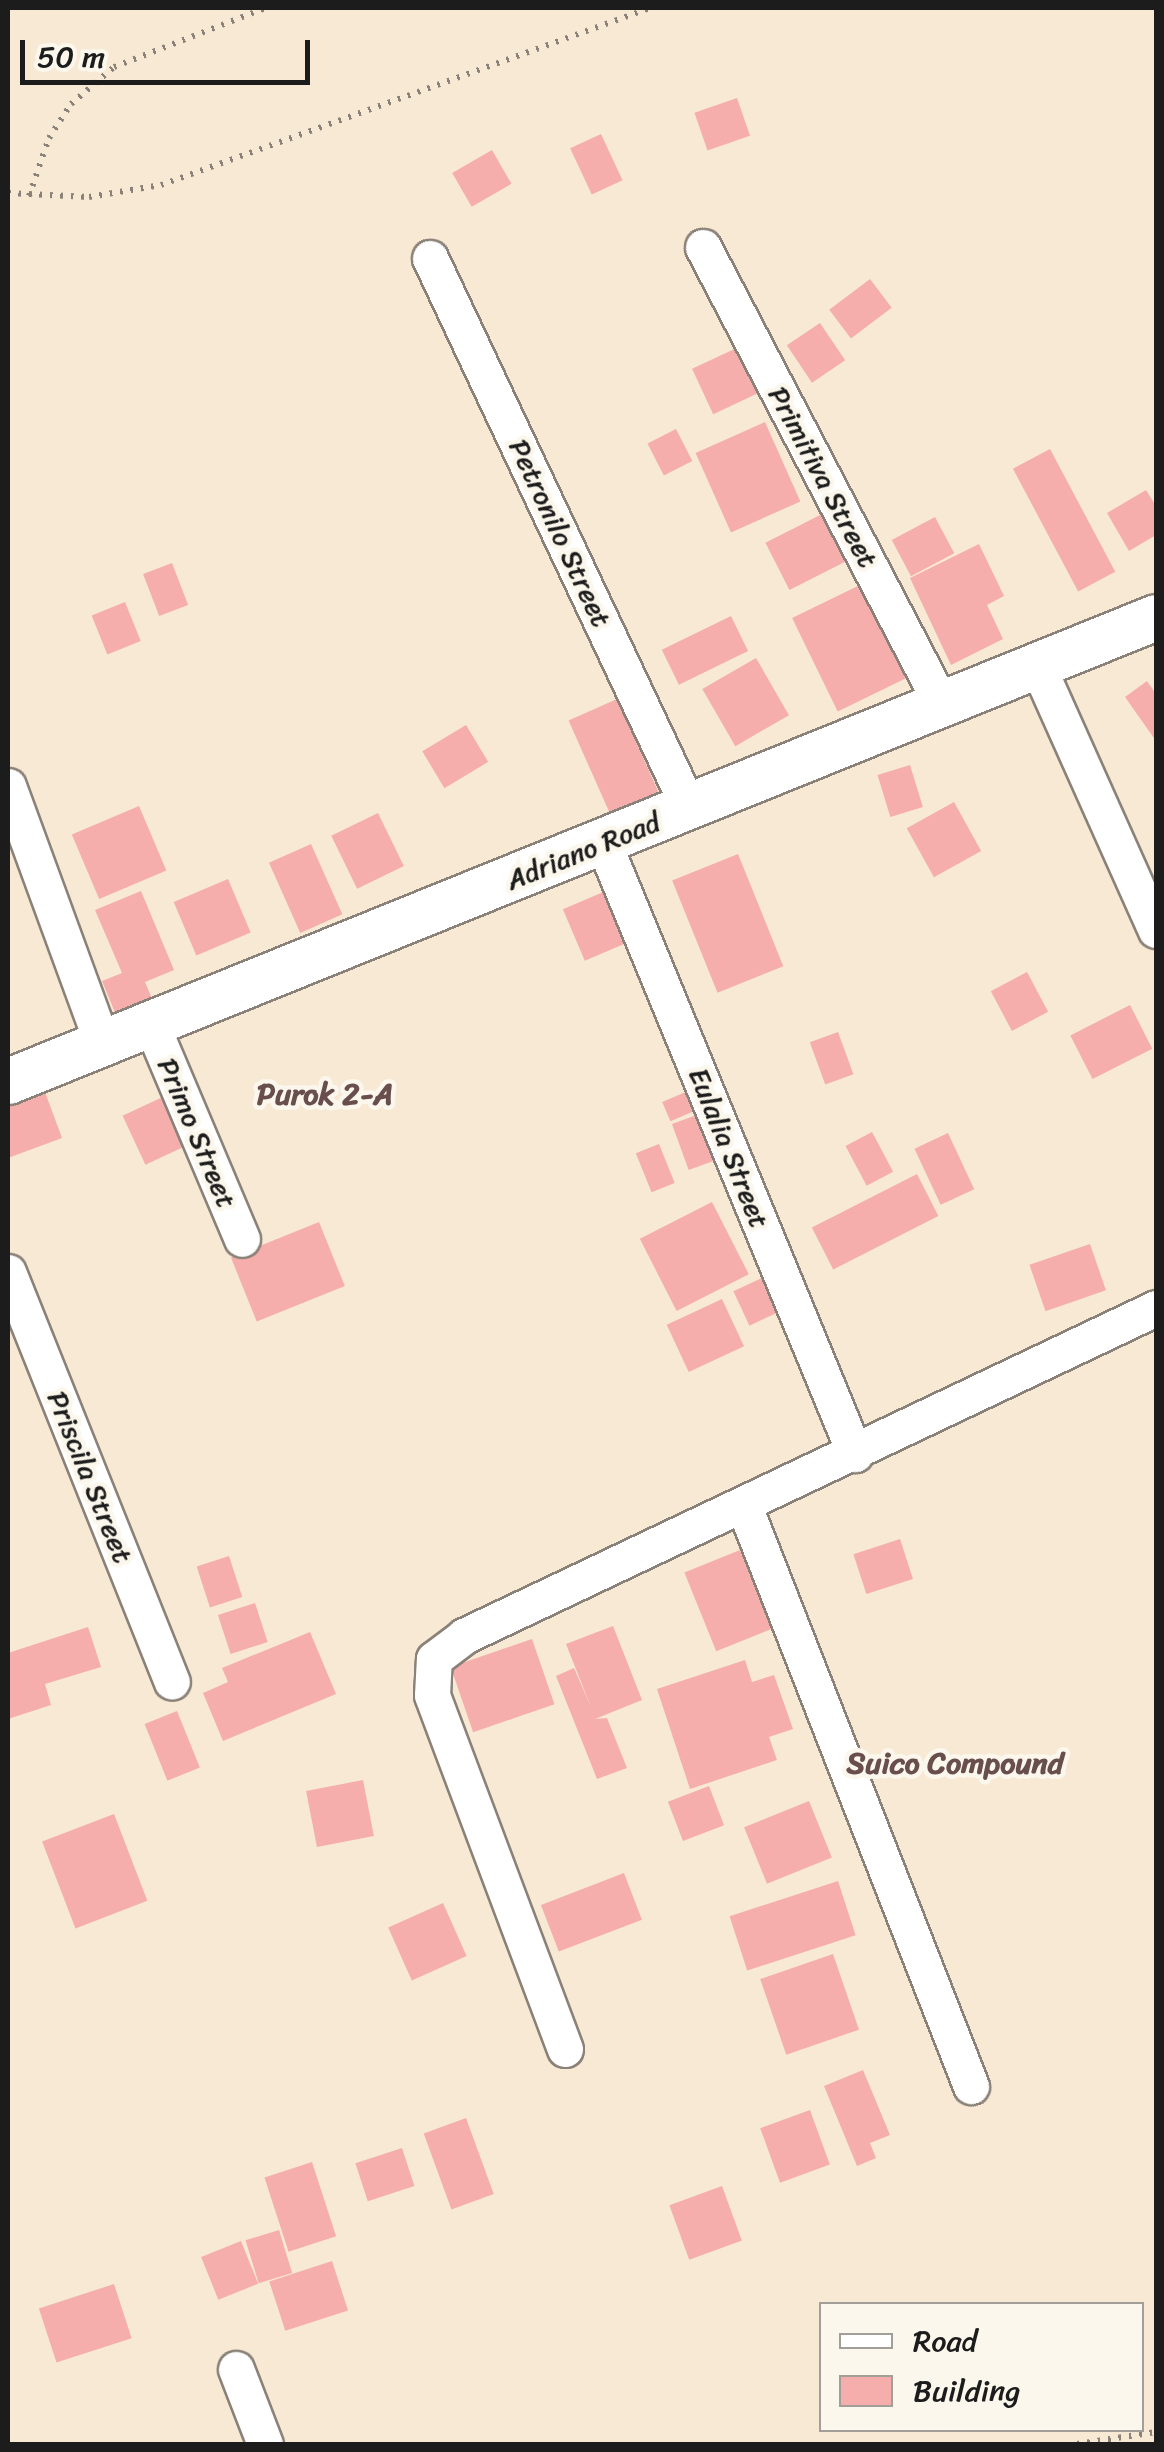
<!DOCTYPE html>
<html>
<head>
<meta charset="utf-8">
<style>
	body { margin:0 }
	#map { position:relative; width:1164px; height:2452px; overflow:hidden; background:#f7e9d4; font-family:Sriracha,sans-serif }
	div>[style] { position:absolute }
	.building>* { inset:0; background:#f6aeac; transform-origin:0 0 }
	.path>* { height:6px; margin-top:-3px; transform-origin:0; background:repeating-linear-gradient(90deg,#8a8278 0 2.5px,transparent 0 10.5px) }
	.roads { filter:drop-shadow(2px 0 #8a8278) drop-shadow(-2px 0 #8a8278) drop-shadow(0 2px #8a8278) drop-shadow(0 -2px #8a8278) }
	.minor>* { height:35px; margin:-17.5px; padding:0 17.5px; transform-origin:17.5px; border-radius:17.5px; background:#fff }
	.tertiary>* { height:45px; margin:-22.5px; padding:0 22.5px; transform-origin:22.5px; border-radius:22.5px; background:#fff }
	span { translate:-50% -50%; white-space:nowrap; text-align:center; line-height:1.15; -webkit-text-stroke:9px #fbf7ec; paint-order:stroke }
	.street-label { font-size:28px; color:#1c1c1c }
	.neighbourhood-label { font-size:30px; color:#684f4e; font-weight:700 }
	.frame { position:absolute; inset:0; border:10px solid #1c1c1c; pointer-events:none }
	.legend { position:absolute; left:819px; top:2302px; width:325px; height:130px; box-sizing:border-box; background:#fbf7ec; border:2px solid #a29f99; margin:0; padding:12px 18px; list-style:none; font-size:30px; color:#1c1c1c }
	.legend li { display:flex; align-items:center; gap:20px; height:50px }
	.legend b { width:50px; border:2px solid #a29f99 }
	.scale { position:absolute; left:20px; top:40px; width:290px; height:45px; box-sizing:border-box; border:5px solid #1c1c1c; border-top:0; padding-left:12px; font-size:30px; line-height:35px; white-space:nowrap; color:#1c1c1c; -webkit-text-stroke:8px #fbf7ec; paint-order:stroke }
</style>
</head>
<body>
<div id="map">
	<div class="building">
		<div style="left:737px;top:98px;width:40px;height:45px;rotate:71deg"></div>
		<div style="left:601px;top:134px;width:51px;height:34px;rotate:65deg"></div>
		<div style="left:492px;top:150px;width:39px;height:46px;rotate:60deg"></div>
		<div style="left:870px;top:279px;width:36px;height:51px;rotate:53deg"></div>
		<div style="left:820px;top:323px;width:45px;height:40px;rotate:56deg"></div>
		<div style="left:741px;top:346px;width:50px;height:54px;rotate:65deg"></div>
		<div style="left:765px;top:422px;width:87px;height:76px;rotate:66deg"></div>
		<div style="left:676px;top:429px;width:36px;height:32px;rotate:63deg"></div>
		<div style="left:1050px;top:449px;width:139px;height:42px;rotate:62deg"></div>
		<div style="clip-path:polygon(1146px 490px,1156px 506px,1156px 535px,1129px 551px,1107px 513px)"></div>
		<div style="left:826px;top:512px;width:53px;height:68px;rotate:63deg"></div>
		<div style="left:935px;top:517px;width:41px;height:49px;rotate:62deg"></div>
		<div style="clip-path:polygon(979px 544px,1004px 596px,987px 605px,1003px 639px,951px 665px,910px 578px)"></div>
		<div style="left:172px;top:563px;width:45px;height:31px;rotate:69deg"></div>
		<div style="left:864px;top:583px;width:104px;height:80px;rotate:64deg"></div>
		<div style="left:125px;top:602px;width:42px;height:36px;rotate:68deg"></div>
		<div style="left:731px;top:616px;width:39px;height:77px;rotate:64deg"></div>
		<div style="left:756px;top:658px;width:66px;height:62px;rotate:60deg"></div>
		<div style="clip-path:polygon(1147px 681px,1156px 694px,1156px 741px,1125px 697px)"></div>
		<div style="left:617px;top:699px;width:103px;height:53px;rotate:66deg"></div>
		<div style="left:466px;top:725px;width:43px;height:51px;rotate:59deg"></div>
		<div style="left:910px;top:765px;width:44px;height:34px;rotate:73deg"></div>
		<div style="left:954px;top:802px;width:56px;height:54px;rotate:61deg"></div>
		<div style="left:139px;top:806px;width:70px;height:73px;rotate:67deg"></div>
		<div style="left:378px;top:813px;width:59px;height:52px;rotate:64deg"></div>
		<div style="left:311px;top:844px;width:77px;height:46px;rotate:66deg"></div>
		<div style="left:738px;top:854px;width:121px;height:71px;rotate:68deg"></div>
		<div style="left:228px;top:879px;width:58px;height:59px;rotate:67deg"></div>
		<div style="left:608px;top:890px;width:56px;height:49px;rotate:67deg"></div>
		<div style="clip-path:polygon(141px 891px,174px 970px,145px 982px,153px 1001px,116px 1015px,102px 981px,122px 973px,95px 910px)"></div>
		<div style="left:1027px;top:972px;width:45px;height:41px;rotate:62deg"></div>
		<div style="left:1130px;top:1005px;width:49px;height:67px;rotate:63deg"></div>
		<div style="left:838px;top:1032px;width:45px;height:30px;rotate:70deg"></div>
		<div style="left:688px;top:1091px;width:21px;height:28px;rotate:67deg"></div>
		<div style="clip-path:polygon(45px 1092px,62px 1138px,8px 1158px,8px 1106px)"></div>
		<div style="left:167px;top:1095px;width:54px;height:49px;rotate:65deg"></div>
		<div style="left:702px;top:1113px;width:49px;height:32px;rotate:70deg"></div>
		<div style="left:872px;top:1132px;width:45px;height:30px;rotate:62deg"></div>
		<div style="left:948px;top:1133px;width:62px;height:37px;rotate:65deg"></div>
		<div style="left:659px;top:1144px;width:42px;height:25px;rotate:68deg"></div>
		<div style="left:917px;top:1174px;width:47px;height:118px;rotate:63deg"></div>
		<div style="left:712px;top:1202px;width:81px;height:81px;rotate:63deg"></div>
		<div style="left:319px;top:1222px;width:69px;height:95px;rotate:68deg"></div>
		<div style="left:1090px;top:1244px;width:49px;height:64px;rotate:71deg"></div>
		<div style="left:766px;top:1276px;width:38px;height:36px;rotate:65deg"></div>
		<div style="left:722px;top:1299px;width:52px;height:61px;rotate:65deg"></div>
		<div style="left:900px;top:1539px;width:42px;height:49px;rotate:72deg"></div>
		<div style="left:740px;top:1550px;width:85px;height:60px;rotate:68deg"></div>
		<div style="left:229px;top:1556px;width:43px;height:34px;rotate:72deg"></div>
		<div style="left:255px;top:1603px;width:41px;height:39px;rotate:72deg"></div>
		<div style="clip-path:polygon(613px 1626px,642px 1700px,595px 1719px,607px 1718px,627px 1768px,597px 1779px,556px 1676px,574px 1668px,591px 1707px,566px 1644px)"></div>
		<div style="clip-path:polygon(88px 1627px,101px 1667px,45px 1684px,51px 1705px,8px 1719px,8px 1653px)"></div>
		<div style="clip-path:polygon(310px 1632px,336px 1694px,223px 1741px,203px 1693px,228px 1682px,222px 1668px)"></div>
		<div style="left:532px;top:1639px;width:69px;height:86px;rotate:71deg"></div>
		<div style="clip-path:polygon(745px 1660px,752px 1682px,774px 1675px,793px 1729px,769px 1737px,777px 1760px,690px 1789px,657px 1689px)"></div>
		<div style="left:177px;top:1711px;width:61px;height:35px;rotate:68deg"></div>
		<div style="left:363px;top:1780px;width:57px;height:58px;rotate:79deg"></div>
		<div style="left:709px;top:1786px;width:42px;height:44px;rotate:69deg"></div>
		<div style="left:809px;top:1801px;width:61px;height:70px;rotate:68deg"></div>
		<div style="left:114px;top:1814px;width:93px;height:77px;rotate:69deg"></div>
		<div style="left:624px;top:1873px;width:50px;height:89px;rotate:69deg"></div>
		<div style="left:838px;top:1881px;width:57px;height:114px;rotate:72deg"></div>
		<div style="left:443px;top:1903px;width:58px;height:60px;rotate:66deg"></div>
		<div style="left:833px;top:1954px;width:80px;height:77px;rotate:71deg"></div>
		<div style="clip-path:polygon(863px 2070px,890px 2135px,870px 2143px,876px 2158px,857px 2166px,824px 2086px)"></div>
		<div style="left:810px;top:2110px;width:58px;height:53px;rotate:70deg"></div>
		<div style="left:466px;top:2118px;width:81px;height:45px;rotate:70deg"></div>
		<div style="left:402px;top:2148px;width:40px;height:49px;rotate:72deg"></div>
		<div style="left:312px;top:2162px;width:78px;height:50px;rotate:72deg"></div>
		<div style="left:722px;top:2186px;width:58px;height:56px;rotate:70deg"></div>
		<div style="left:279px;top:2230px;width:45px;height:35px;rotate:73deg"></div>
		<div style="left:241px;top:2241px;width:46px;height:43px;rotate:68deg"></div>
		<div style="left:332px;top:2261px;width:52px;height:66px;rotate:72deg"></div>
		<div style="left:114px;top:2284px;width:57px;height:79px;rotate:72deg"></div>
	</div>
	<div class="path">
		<div style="left:8px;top:193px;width:81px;rotate:2.8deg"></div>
		<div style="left:89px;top:197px;width:73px;rotate:-9.5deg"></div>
		<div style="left:161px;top:185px;width:520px;rotate:-19.9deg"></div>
		<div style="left:29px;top:196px;width:61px;rotate:-71deg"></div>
		<div style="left:49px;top:138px;width:40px;rotate:-57.1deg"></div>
		<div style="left:71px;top:104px;width:57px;rotate:-40.7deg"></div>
		<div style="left:114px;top:67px;width:162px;rotate:-21.3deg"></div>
		<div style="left:1077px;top:2444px;width:80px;rotate:-8.6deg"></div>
	</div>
	<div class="roads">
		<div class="minor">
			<div style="left:703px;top:247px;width:519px;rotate:62.45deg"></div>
			<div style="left:430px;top:258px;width:608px;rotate:64.78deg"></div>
			<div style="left:1039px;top:669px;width:286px;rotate:65.9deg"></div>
			<div style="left:8px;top:786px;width:277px;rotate:69.9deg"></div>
			<div style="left:603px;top:842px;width:662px;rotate:67.62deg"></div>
			<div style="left:152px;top:1026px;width:231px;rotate:67.1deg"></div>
			<div style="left:8px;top:1272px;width:441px;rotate:68.2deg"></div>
			<div style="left:744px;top:1506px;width:623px;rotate:68.63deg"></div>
			<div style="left:565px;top:2049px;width:378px;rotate:-110.6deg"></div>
			<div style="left:432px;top:1695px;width:36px;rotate:-87deg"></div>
			<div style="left:434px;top:1659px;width:38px;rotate:-37deg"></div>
			<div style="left:464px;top:1636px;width:766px;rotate:-25.36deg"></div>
			<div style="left:236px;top:2369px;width:80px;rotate:68.9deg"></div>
		</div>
		<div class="tertiary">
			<div style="left:8px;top:1081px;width:1238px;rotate:-22.01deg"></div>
		</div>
	</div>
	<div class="street-label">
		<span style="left:823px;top:477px;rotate:62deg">Primitiva Street</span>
		<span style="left:560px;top:533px;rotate:65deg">Petronilo Street</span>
		<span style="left:583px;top:851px;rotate:-22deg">Adriano Road</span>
		<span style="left:197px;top:1133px;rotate:67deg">Primo Street</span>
		<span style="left:729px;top:1148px;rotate:68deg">Eulalia Street</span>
		<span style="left:90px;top:1477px;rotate:68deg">Priscila Street</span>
	</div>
	<div class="neighbourhood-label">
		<span style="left:325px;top:1094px">Purok 2-A</span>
		<span style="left:955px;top:1763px">Suico Compound</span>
	</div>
	<div class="frame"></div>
	<ul class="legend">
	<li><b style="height:12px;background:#fff"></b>Road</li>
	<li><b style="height:28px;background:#f6aeac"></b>Building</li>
	</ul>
	<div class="scale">50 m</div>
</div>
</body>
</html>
